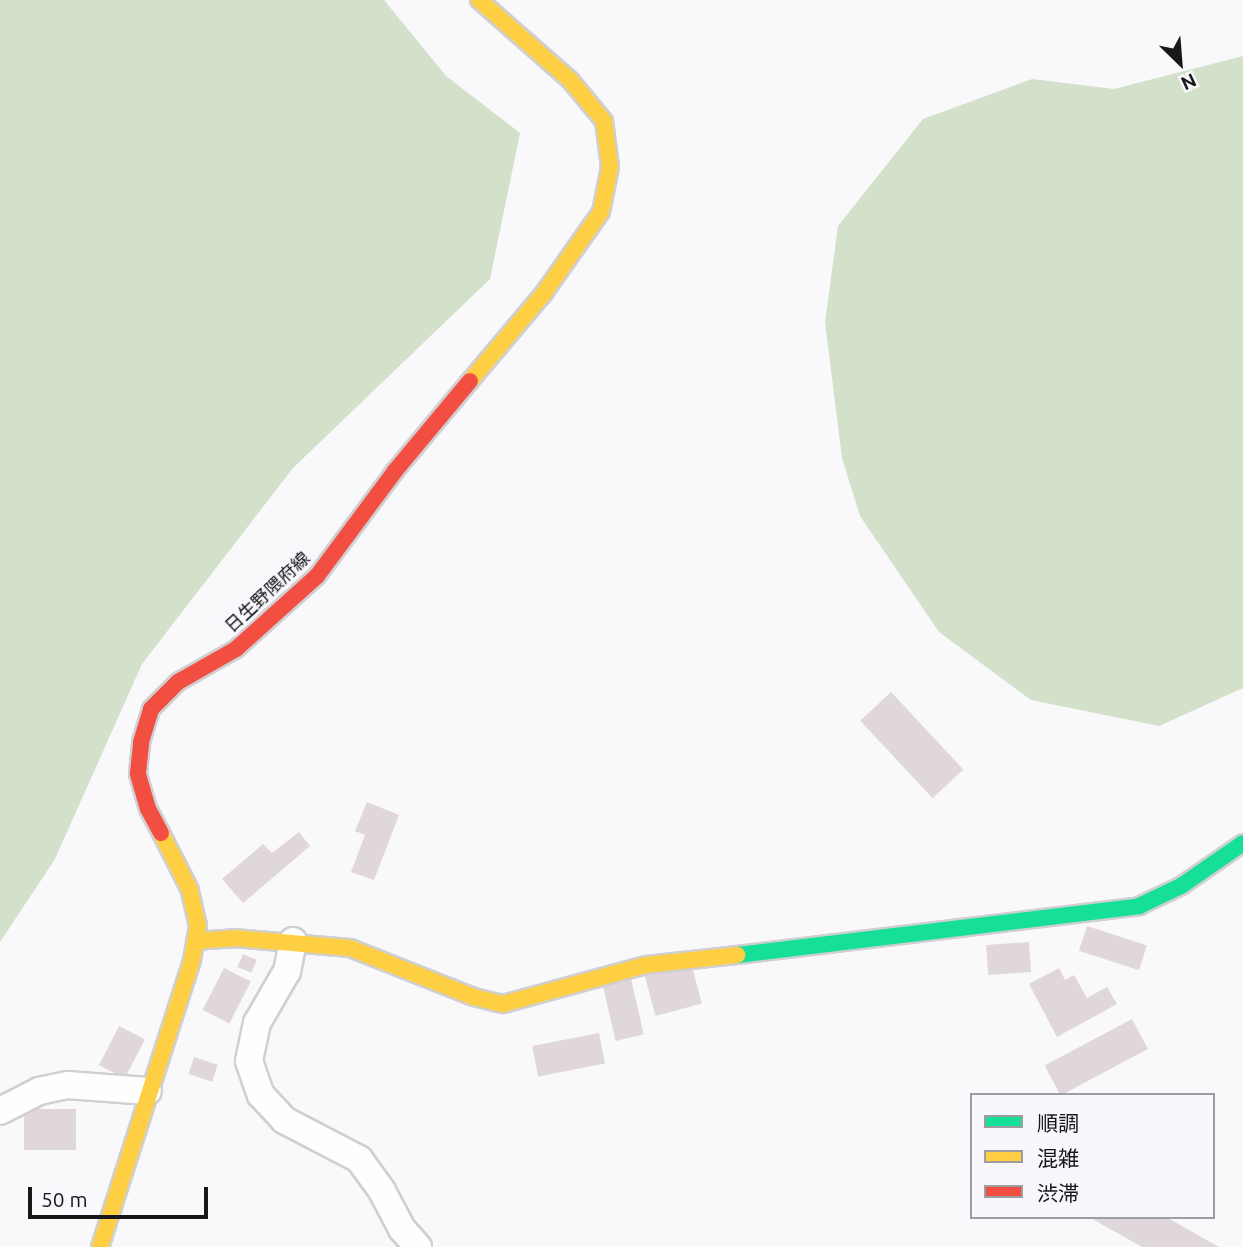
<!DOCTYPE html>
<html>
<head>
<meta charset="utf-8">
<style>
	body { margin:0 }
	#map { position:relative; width:1243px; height:1247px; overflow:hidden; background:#f9f8fb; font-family:Ubuntu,"Noto Sans JP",sans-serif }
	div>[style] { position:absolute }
	.forest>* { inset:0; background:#d3e0ca }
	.building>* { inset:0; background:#e0d7dc; transform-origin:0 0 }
	.roads { filter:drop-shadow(2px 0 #d0cfd1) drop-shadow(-2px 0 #d0cfd1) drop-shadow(0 2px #d0cfd1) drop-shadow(0 -2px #d0cfd1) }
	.street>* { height:26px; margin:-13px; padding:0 13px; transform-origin:13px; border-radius:13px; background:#fefefe }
	.fast>* { height:16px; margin:-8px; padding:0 8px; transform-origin:8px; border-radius:8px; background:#16e098 }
	.slow>* { height:16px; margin:-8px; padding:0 8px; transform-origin:8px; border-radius:8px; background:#ffcf43 }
	.jam>* { height:16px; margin:-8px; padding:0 8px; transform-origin:8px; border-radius:8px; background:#f24e42 }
	span { translate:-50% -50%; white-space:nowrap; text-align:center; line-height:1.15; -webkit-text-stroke:6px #f8f7fc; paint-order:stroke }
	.street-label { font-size:18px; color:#181719 }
	.legend { position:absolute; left:970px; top:1093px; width:245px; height:126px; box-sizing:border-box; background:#f8f7fc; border:2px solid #9e9da1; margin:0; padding:9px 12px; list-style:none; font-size:21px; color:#181719 }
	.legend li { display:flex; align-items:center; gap:14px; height:35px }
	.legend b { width:35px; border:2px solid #9e9da1 }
	.north { position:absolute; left:1145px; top:28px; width:70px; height:70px; -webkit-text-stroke:5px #f8f7fc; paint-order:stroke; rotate:155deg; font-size:19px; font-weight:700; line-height:28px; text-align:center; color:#181719 }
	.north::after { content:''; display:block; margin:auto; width:24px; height:32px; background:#181719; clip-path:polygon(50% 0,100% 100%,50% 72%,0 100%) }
	.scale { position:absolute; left:28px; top:1187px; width:180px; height:32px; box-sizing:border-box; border:4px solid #181719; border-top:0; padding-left:9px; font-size:21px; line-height:24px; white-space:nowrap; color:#181719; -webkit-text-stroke:5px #f8f7fc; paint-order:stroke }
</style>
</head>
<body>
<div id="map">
	<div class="forest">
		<div style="clip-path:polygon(0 0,384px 0,446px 76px,520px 133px,490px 279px,293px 468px,142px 664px,55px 859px,0 942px)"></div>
		<div style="clip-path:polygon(1243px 56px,1243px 688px,1159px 726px,1031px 700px,939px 632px,860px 516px,842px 458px,825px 322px,838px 226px,923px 119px,1032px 79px,1114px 89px)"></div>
	</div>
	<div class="building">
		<div style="left:891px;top:692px;width:106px;height:42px;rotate:47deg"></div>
		<div style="clip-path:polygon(367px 802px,399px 815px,374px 880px,351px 872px,365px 835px,355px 831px)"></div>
		<div style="clip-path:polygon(299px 832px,310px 846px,243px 903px,222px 879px,263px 844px,272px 853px)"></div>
		<div style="left:1087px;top:926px;width:63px;height:26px;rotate:18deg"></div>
		<div style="left:1029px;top:942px;width:30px;height:43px;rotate:86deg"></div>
		<div style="left:243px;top:954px;width:15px;height:14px;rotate:23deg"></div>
		<div style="left:691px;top:963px;width:42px;height:48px;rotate:75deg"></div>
		<div style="left:224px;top:968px;width:30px;height:47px;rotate:27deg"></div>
		<div style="clip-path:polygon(1059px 968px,1065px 980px,1074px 975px,1087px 998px,1107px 987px,1117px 1004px,1057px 1037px,1029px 984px)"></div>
		<div style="left:631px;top:979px;width:57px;height:29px;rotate:77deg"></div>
		<div style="left:1132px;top:1019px;width:34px;height:99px;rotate:62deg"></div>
		<div style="left:119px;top:1026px;width:29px;height:44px;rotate:27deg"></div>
		<div style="left:599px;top:1033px;width:31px;height:68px;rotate:79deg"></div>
		<div style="left:194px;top:1057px;width:25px;height:18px;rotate:18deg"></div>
		<div style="left:76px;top:1109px;width:41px;height:52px;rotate:90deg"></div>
		<div style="clip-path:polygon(1089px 1217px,1166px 1217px,1219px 1247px,1142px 1247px)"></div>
	</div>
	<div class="roads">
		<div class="street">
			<div style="left:293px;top:941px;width:31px;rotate:101deg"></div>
			<div style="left:287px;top:971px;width:60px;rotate:120deg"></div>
			<div style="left:257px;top:1023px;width:39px;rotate:102deg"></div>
			<div style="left:249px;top:1061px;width:36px;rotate:71deg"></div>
			<div style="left:261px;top:1095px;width:34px;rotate:47deg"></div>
			<div style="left:284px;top:1120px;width:85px;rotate:27.5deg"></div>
			<div style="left:359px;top:1159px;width:39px;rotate:54deg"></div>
			<div style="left:382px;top:1191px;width:43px;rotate:62.2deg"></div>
			<div style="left:402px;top:1229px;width:24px;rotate:48deg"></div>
			<div style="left:0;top:1111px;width:44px;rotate:-27.1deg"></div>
			<div style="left:39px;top:1091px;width:29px;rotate:-12deg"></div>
			<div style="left:67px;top:1085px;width:81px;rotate:4.2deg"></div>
		</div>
		<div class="fast">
			<div style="left:737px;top:955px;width:405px;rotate:-6.9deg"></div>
			<div style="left:1139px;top:906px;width:47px;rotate:-25.5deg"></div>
			<div style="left:1181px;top:886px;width:75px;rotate:-34.7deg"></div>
		</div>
		<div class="slow">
			<div style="left:470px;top:381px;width:115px;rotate:-49.9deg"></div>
			<div style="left:544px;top:293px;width:99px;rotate:-54.9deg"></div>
			<div style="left:601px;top:212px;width:46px;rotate:-78.7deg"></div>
			<div style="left:610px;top:167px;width:46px;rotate:-97.4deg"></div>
			<div style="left:604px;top:121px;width:53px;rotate:-129.7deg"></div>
			<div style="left:570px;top:80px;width:121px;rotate:-138.7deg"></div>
			<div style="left:195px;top:941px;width:39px;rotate:-4deg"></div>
			<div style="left:234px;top:938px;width:116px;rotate:4.9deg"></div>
			<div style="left:350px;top:948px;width:133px;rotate:21.6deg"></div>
			<div style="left:474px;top:997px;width:30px;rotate:14deg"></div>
			<div style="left:503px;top:1004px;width:148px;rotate:-15.3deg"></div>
			<div style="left:646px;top:965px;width:92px;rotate:-6.3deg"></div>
			<div style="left:100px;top:1247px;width:301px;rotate:-72.2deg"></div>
			<div style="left:192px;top:960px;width:35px;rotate:-80deg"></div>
			<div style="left:198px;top:926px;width:37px;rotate:-103deg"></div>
			<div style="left:190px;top:890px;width:64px;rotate:-117deg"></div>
		</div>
		<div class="jam">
			<div style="left:161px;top:833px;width:27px;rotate:-118deg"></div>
			<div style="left:148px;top:809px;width:37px;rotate:-106deg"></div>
			<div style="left:138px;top:773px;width:31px;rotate:-84deg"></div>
			<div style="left:141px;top:742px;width:34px;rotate:-73deg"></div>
			<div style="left:151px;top:709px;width:38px;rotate:-45deg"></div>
			<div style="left:178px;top:682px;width:67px;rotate:-29.6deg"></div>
			<div style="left:236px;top:649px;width:109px;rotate:-42deg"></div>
			<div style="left:317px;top:576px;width:131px;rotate:-53.4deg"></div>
			<div style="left:395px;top:471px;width:117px;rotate:-50.2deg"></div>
		</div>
	</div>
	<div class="street-label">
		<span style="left:267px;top:592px;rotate:-43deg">日生野隈府線</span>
	</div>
	<ul class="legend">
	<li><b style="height:9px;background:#16e098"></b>順調</li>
	<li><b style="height:9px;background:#ffcf43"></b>混雑</li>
	<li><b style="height:9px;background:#f24e42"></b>渋滞</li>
	</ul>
	<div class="north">N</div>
	<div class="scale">50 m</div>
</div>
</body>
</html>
